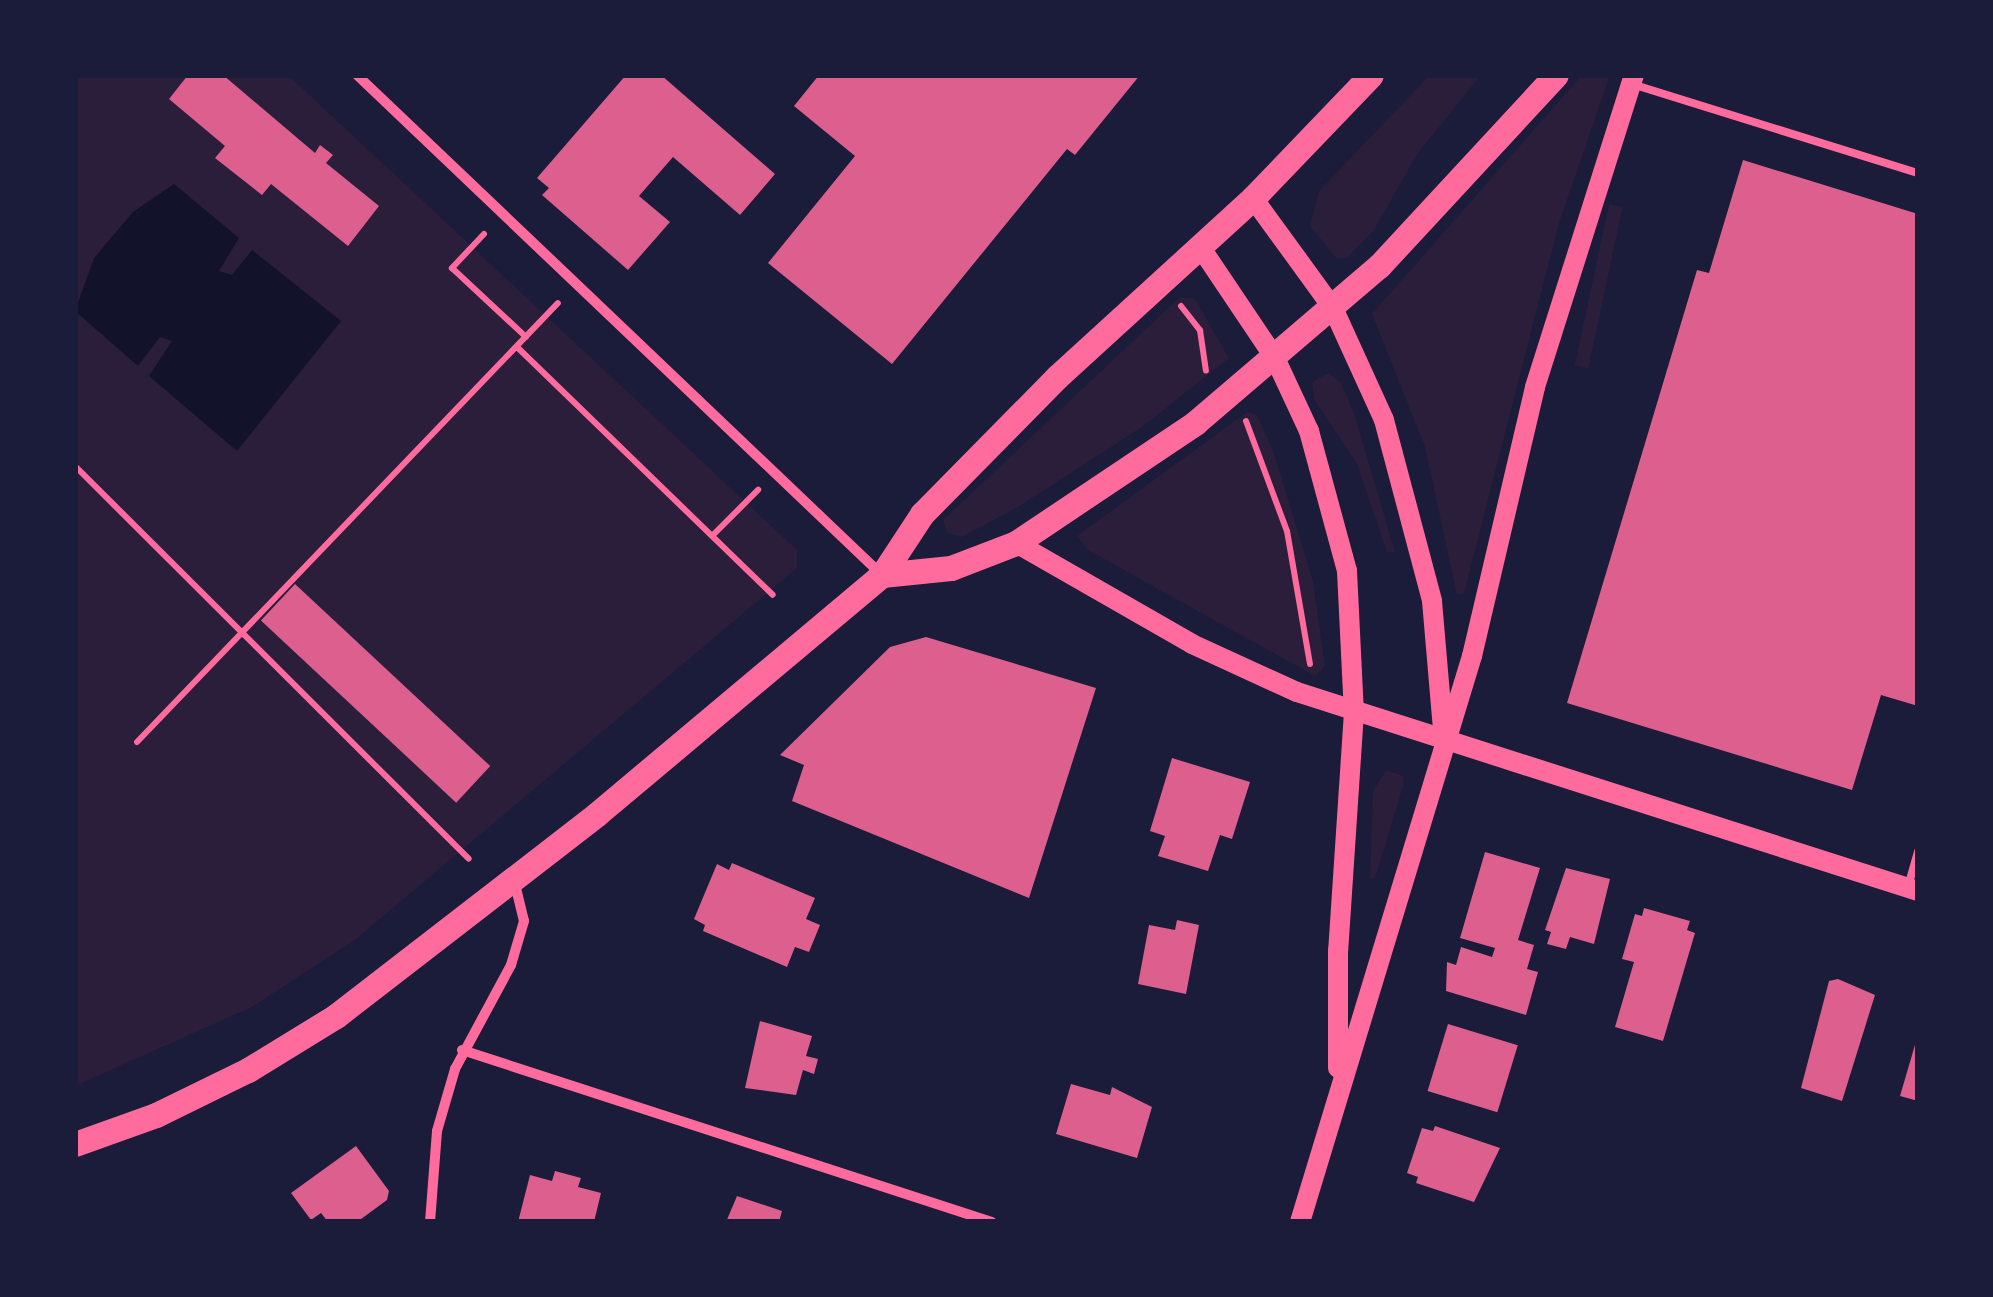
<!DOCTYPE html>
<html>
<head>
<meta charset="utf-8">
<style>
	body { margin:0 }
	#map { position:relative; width:1993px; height:1297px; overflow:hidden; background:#1b1b3a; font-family:"Fira Sans",sans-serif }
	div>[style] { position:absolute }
	.green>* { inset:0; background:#2a1e3b; transform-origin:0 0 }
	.water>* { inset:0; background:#12122b }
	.building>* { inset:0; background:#dd5f8e; transform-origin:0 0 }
	.path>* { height:6px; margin:-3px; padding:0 3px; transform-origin:3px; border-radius:3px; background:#ff6b9d }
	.service>* { height:8px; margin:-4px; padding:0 4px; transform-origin:4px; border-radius:4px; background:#ff6b9d }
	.minor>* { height:10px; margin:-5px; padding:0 5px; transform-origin:5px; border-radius:5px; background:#ff6b9d }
	.secondary>* { height:20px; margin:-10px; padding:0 10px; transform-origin:10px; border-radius:10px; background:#ff6b9d }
	.primary>* { height:25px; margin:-12.5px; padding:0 12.5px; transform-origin:12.5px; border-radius:12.5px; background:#ff6b9d }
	span { translate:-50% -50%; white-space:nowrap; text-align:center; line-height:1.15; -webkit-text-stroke:9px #1b1b3a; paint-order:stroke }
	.frame { position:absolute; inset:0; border:78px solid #1b1b3a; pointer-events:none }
</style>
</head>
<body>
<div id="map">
	<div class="green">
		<div style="clip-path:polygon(75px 75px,288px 75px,797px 550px,797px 568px,356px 939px,252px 1007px,75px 1086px)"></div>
		<div style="clip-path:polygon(1430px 75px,1481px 75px,1418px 153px,1374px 230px,1347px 258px,1336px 258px,1310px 226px,1319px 191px)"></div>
		<div style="clip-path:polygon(1582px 75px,1610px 75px,1559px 223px,1464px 593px,1457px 595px,1425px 447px,1372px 314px)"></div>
		<div style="left:1609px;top:204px;width:14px;height:165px;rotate:12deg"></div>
		<div style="clip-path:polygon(1180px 297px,1195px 299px,1229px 358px,1142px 427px,1018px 507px,962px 537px,947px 533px,943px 520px)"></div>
		<div style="clip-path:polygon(1329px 373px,1341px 383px,1354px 413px,1395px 552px,1387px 552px,1357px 464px,1314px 399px,1312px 382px)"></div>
		<div style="clip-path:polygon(1247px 412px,1257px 415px,1273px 450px,1313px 581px,1325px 666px,1315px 676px,1088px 550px,1077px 536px)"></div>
		<div style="clip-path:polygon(1386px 770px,1403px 776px,1404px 783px,1375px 879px,1370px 878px,1373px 792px)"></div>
	</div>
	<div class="water">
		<div style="clip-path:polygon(174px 184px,239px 238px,219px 271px,232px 275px,252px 250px,341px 321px,237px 451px,149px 376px,172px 341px,160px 337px,138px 366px,75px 311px,94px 258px,133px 212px)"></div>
	</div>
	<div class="building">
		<div style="clip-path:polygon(188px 75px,223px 75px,315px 153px,320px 145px,333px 155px,326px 163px,379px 206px,348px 246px,271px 184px,262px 195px,215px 158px,225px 146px,169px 99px)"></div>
		<div style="clip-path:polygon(626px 75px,661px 75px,775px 174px,740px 215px,673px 157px,639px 196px,670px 222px,628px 270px,542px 195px,549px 188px,537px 178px)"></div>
		<div style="clip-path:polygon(819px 75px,1140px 75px,1075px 155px,1067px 149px,892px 364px,768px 263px,855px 156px,794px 106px)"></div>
		<div style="clip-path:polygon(1743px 160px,1918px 214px,1918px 706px,1881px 695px,1852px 790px,1567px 703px,1697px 270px,1709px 273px)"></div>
		<div style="left:295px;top:584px;width:267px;height:50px;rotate:43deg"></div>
		<div style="clip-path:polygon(926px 637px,1096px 688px,1029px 898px,792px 801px,804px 765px,780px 755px,890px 647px)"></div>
		<div style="clip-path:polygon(1172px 758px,1250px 782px,1232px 839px,1220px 835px,1208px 871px,1158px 856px,1165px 836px,1150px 831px)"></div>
		<div style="clip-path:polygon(1485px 852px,1540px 868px,1518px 940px,1534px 945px,1527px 969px,1538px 972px,1526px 1015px,1446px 991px,1447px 962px,1456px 965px,1461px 947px,1492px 957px,1495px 948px,1460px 938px)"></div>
		<div style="clip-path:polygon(732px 863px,815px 898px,806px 919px,820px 925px,809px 952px,795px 947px,787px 967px,703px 931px,705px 925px,694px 919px,717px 864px,729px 870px)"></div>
		<div style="clip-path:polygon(1566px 868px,1610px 879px,1594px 944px,1570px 937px,1566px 949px,1547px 944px,1551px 932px,1545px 930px)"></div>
		<div style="clip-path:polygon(1644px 908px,1690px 921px,1687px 930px,1695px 933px,1663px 1041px,1615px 1027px,1634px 962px,1622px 959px,1635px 914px,1642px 916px)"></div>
		<div style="clip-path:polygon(1177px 920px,1199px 925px,1186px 994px,1138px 984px,1149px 925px,1175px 930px)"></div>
		<div style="clip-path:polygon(1838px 979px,1875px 995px,1842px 1101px,1801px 1088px,1829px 981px)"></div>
		<div style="clip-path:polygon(760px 1021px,812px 1036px,806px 1056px,818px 1059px,814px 1074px,803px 1070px,796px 1095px,745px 1088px)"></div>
		<div style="left:1448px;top:1024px;width:73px;height:70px;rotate:17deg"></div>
		<div style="clip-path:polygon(1917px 1038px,1918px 1038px,1918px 1101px,1900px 1096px)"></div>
		<div style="clip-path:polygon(1071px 1084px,1110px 1095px,1112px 1087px,1152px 1107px,1137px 1158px,1056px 1134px)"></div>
		<div style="clip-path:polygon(1435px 1126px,1500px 1148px,1474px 1202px,1416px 1183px,1418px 1177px,1407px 1173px,1422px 1128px,1433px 1131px)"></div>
		<div style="clip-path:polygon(356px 1146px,389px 1191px,387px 1200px,357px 1222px,328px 1222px,321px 1213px,311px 1220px,291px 1193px)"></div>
		<div style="clip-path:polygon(555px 1171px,581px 1178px,578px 1187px,601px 1193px,594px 1222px,518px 1222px,530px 1175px,552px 1181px)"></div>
		<div style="clip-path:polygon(737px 1196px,782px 1211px,779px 1222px,726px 1222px)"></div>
	</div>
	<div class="path">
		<div style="left:484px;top:234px;width:47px;rotate:133.3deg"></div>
		<div style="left:452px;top:268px;width:101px;rotate:43deg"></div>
		<div style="left:1181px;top:306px;width:31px;rotate:52deg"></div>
		<div style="left:1200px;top:330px;width:41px;rotate:81.7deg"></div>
		<div style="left:517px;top:347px;width:356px;rotate:44.1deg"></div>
		<div style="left:1246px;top:421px;width:117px;rotate:69.6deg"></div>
		<div style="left:1287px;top:531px;width:135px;rotate:80.2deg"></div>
		<div style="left:75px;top:466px;width:556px;rotate:44.93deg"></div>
		<div style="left:713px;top:535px;width:64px;rotate:-45deg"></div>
		<div style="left:137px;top:742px;width:608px;rotate:-46.2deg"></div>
	</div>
	<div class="service">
		<div style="left:1635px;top:85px;width:296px;rotate:17.3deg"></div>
		<div style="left:1909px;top:883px;width:33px;rotate:-74deg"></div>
	</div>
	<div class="minor">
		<div style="left:357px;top:75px;width:724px;rotate:43.6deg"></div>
		<div style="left:462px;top:1050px;width:557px;rotate:17.98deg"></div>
		<div style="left:430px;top:1222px;width:91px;rotate:-85.6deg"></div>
		<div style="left:437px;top:1131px;width:65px;rotate:-73.8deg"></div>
		<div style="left:455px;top:1069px;width:118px;rotate:-61.7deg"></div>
		<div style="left:511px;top:965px;width:46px;rotate:-73.5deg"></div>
		<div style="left:524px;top:921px;width:42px;rotate:-103.7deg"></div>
	</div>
	<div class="secondary">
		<div style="left:1253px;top:198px;width:136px;rotate:54deg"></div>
		<div style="left:1333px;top:308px;width:123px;rotate:65.5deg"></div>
		<div style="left:1384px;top:420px;width:187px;rotate:75.1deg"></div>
		<div style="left:1432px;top:601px;width:129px;rotate:85.1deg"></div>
		<div style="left:1201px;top:248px;width:133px;rotate:56.1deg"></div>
		<div style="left:1275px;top:358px;width:81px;rotate:65deg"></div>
		<div style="left:1309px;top:431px;width:145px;rotate:74.8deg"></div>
		<div style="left:1347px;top:571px;width:141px;rotate:87.2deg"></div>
		<div style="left:1354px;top:712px;width:239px;rotate:93.8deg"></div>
		<div style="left:1338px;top:950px;width:118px;rotate:90deg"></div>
		<div style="left:1016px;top:543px;width:203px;rotate:29.8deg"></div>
		<div style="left:1192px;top:644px;width:115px;rotate:24.6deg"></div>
		<div style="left:1297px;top:692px;width:652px;rotate:17.77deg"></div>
		<div style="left:1300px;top:1222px;width:592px;rotate:-73.1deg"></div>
		<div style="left:1472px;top:656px;width:276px;rotate:-76.8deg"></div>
		<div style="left:1535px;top:387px;width:327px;rotate:-72.4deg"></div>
	</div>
	<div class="primary">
		<div style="left:882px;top:575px;width:69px;rotate:-5.8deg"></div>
		<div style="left:951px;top:568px;width:70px;rotate:-21deg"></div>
		<div style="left:1016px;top:543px;width:216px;rotate:-33.8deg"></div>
		<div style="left:1195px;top:423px;width:242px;rotate:-40.5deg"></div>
		<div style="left:1379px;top:266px;width:260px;rotate:-47.2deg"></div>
		<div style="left:75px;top:1144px;width:86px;rotate:-19.7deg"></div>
		<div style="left:156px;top:1115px;width:102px;rotate:-26.1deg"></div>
		<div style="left:248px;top:1070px;width:103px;rotate:-31.5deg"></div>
		<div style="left:336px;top:1016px;width:330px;rotate:-37.7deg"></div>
		<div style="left:597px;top:814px;width:372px;rotate:-40deg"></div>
		<div style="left:882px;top:575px;width:73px;rotate:-56.7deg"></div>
		<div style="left:922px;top:514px;width:192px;rotate:-45.4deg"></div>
		<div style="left:1057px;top:377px;width:265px;rotate:-42.4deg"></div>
		<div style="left:1253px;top:198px;width:170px;rotate:-46.2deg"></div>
	</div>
	<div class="frame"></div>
</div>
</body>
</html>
